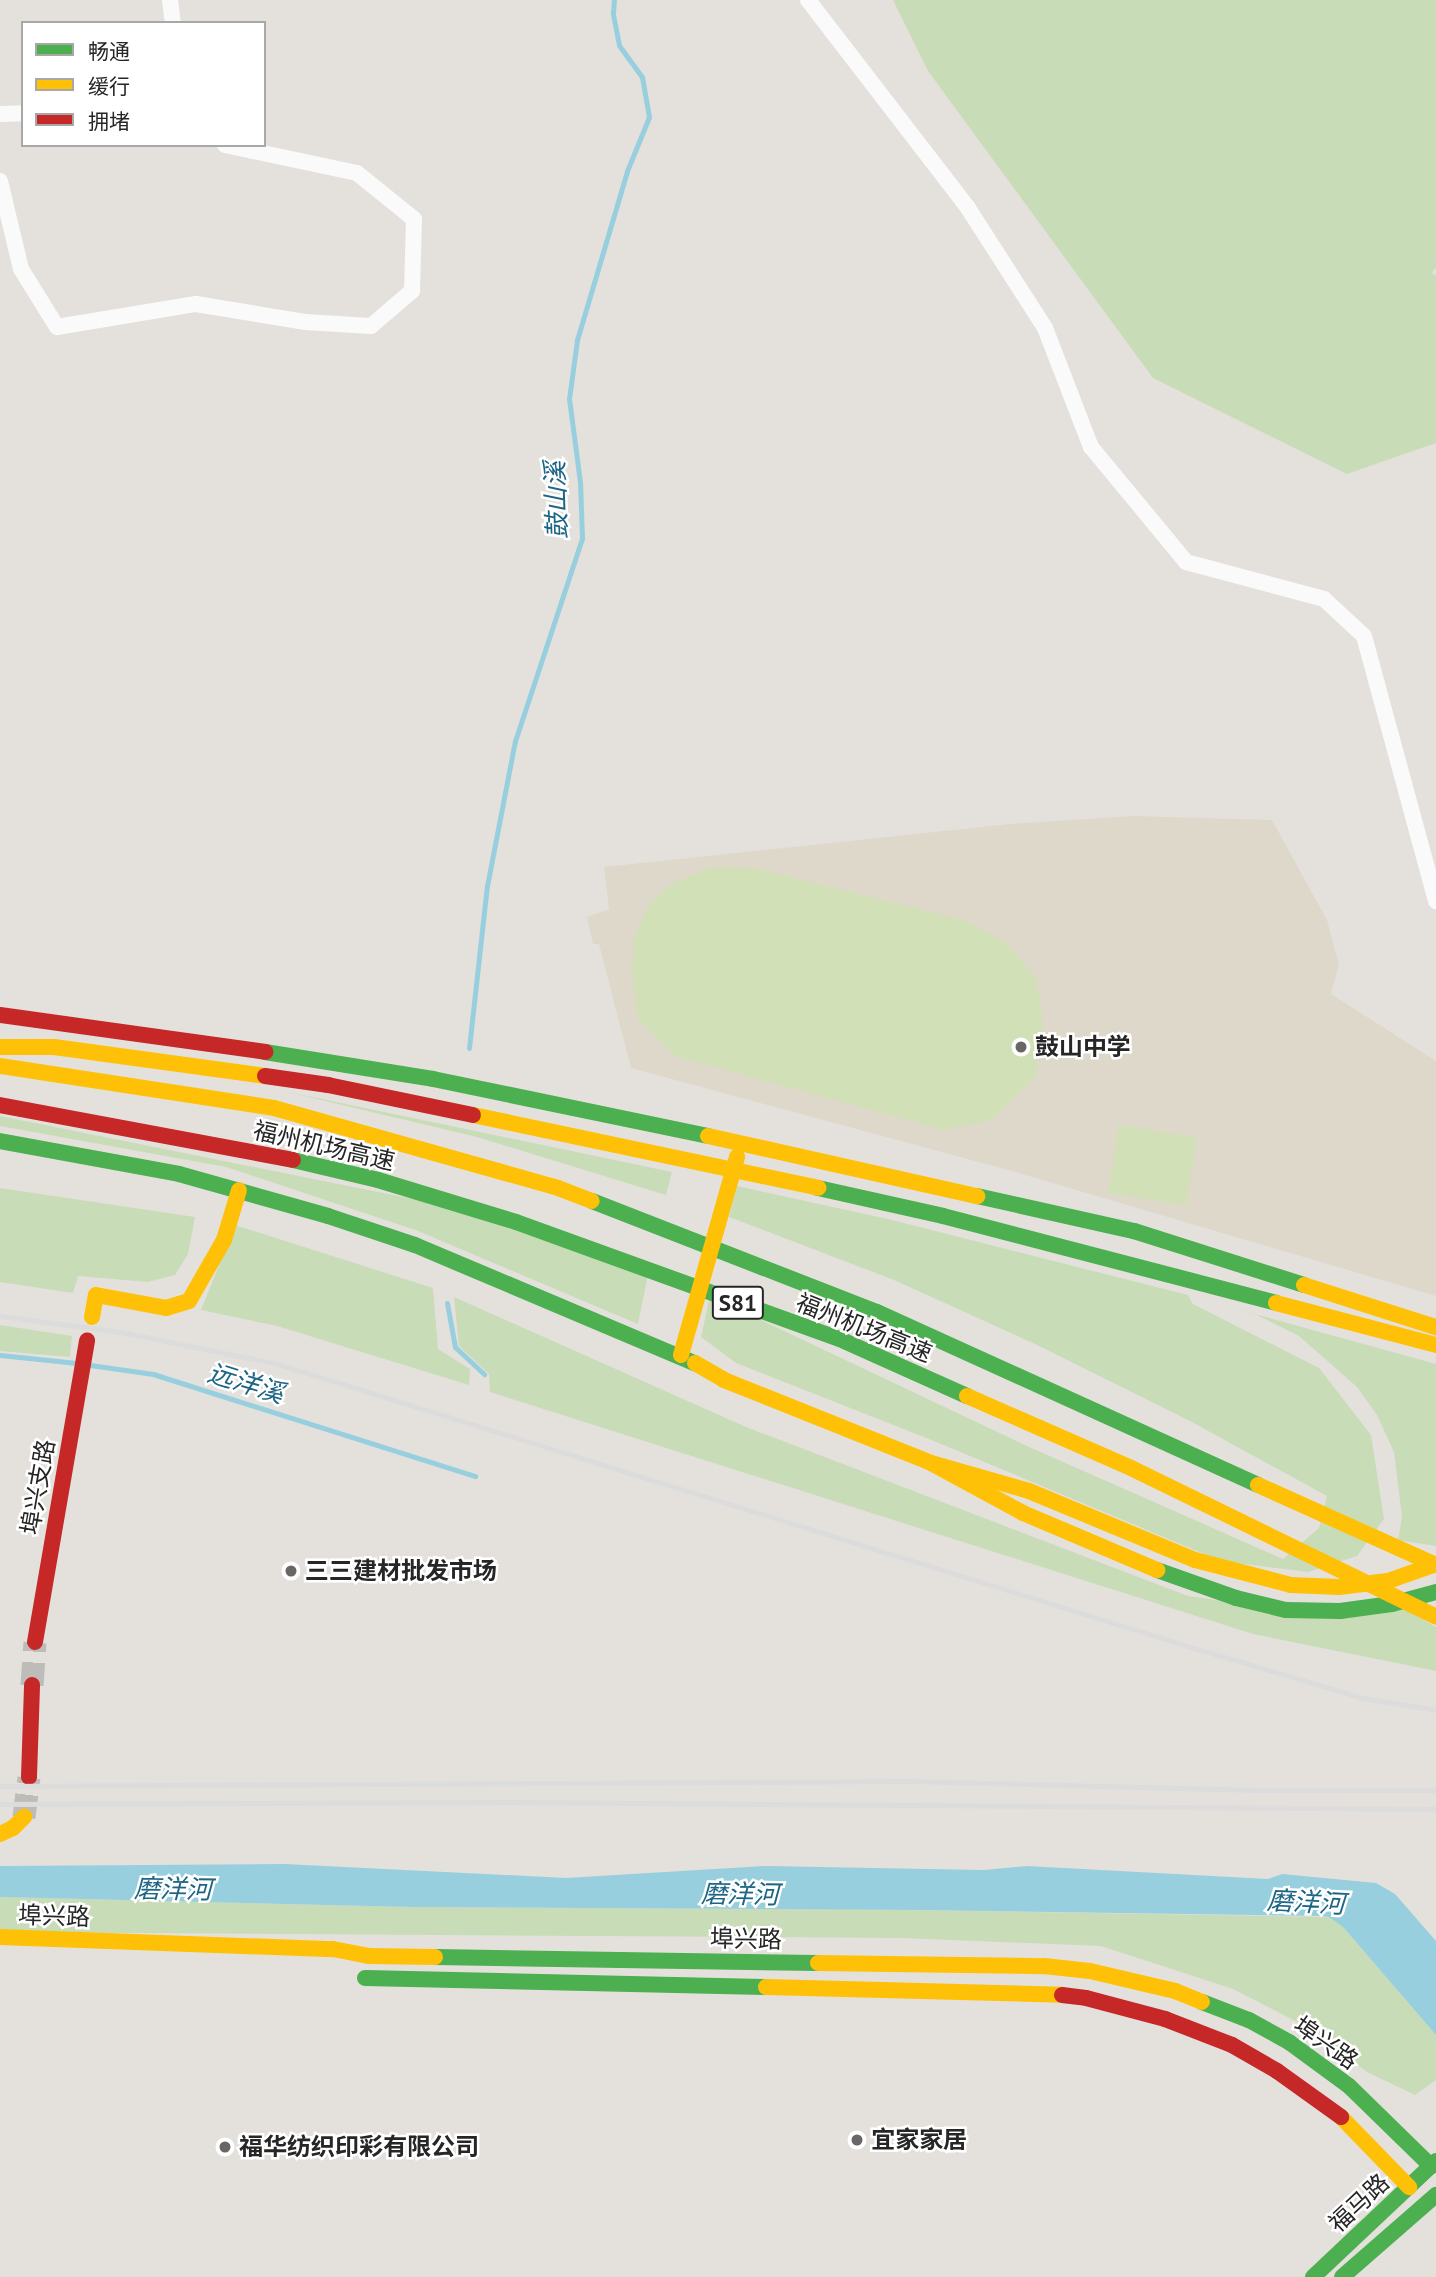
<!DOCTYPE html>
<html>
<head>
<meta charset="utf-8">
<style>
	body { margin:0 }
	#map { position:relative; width:1436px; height:2277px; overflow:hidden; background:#e4e1dc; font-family:"PT Sans","Noto Sans SC",sans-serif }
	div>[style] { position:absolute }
	.education>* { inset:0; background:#ded8cb }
	.green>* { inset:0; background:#c8dcb8 }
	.pitch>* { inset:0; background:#d2e0b7; transform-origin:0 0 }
	.water>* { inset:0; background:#98cfde }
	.stream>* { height:5px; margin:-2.5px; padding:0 2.5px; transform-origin:2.5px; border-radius:2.5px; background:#98cfde }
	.secondary-tunnel>* { height:23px; margin-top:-11.5px; transform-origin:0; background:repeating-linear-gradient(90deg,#bebcb8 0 23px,transparent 0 34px) }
	.street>* { height:16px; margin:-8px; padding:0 8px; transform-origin:8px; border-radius:8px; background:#fbfafa }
	.fast>* { height:16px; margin:-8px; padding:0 8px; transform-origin:8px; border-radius:8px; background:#4caf50 }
	.slow>* { height:16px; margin:-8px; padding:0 8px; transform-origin:8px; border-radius:8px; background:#ffc107 }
	.jam>* { height:16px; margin:-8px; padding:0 8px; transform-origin:8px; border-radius:8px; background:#c62828 }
	.rail>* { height:5px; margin:-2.5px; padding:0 2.5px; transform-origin:2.5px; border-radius:2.5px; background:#dcdcdd }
	.dots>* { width:19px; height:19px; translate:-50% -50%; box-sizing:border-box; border:4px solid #fff; border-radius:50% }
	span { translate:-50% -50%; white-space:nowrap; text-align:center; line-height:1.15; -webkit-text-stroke:5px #fff; paint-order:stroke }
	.shield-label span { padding:2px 5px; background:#fff; border:2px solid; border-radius:5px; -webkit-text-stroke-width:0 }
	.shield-label { font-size:23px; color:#262626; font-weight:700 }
	.poi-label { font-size:24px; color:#262626; font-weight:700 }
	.left { translate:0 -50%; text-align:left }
	.street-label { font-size:24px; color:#262626 }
	.water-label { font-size:26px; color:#1c6585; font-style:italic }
	.legend { position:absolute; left:21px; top:21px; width:245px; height:126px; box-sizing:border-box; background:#fff; border:2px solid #a8a8a8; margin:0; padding:9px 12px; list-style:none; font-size:21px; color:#262626 }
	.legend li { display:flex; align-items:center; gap:14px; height:35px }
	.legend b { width:35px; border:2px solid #a8a8a8 }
</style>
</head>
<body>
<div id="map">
	<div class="education">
		<div style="clip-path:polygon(1134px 816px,1272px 820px,1327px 920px,1339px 965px,1331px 994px,1436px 1061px,1436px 1296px,1012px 1171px,631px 1068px,599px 944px,593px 944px,587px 917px,609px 909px,604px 867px,1010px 824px)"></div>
	</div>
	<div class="green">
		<div style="clip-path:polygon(893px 0,1436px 0,1436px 267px,1432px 273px,1436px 276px,1436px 443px,1347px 474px,1153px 378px,928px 71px)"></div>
		<div style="clip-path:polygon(283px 1091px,672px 1172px,666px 1195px,477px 1137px)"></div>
		<div style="clip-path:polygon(0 1116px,433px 1203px,648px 1275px,638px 1324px,418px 1231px,226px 1167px,0 1126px)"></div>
		<div style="clip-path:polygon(737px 1186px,892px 1220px,1188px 1295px,1193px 1304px,1319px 1368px,1371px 1435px,1384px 1519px,1357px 1556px,1308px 1572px,1221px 1561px,934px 1441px,736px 1363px,701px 1337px,710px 1296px,1027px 1446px,1283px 1559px,1319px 1528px,1327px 1496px,1190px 1421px,1035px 1344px,894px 1280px,729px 1217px)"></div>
		<div style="clip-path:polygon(0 1188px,195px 1217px,188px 1254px,175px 1275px,148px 1282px,78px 1276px,73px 1293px,0 1282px)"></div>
		<div style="clip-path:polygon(235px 1225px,433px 1288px,438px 1349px,470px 1369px,469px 1385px,277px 1326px,201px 1310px)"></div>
		<div style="clip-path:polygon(454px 1297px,746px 1427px,1188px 1596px,1273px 1608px,1399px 1606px,1436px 1627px,1436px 1671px,1253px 1634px,490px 1392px,489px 1374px,459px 1346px)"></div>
		<div style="clip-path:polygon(1218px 1304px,1436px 1364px,1436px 1546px,1398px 1540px,1402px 1517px,1394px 1452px,1377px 1415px,1357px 1387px,1299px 1336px,1257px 1315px)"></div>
		<div style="clip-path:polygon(0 1325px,72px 1336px,70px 1357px,0 1351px)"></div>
		<div style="clip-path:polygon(0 1897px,411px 1907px,920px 1910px,1329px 1917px,1343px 1927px,1436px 2035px,1436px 2080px,1415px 2095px,1367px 2072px,1303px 2025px,1233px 1989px,1101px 1946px,902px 1938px,0 1932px)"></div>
	</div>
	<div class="pitch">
		<div style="clip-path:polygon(712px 867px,755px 868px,964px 920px,1005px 942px,1036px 978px,1043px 1021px,1036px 1076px,992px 1120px,944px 1130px,675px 1056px,638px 1019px,632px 976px,634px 937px,650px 903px,673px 883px)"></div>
		<div style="left:1119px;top:1125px;width:79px;height:69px;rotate:9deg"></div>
	</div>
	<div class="water">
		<div style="clip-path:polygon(285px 1864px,566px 1878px,766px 1866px,984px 1870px,1027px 1866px,1268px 1879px,1282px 1874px,1376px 1883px,1395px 1894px,1436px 1941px,1436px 2035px,1343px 1927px,1329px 1917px,1321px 1916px,920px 1910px,411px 1907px,0 1897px,0 1866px)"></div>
	</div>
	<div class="stream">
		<div style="left:469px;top:1048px;width:163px;rotate:-83.7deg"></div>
		<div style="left:487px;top:886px;width:148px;rotate:-79.1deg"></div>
		<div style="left:515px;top:741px;width:214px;rotate:-71.7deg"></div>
		<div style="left:582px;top:538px;width:56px;rotate:-92deg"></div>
		<div style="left:580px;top:482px;width:84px;rotate:-97.5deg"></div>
		<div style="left:569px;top:399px;width:60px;rotate:-82.3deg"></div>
		<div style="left:577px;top:340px;width:176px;rotate:-73.5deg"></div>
		<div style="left:627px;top:171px;width:58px;rotate:-67.8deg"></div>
		<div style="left:649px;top:117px;width:41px;rotate:-99.9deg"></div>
		<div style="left:642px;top:77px;width:39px;rotate:-126deg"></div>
		<div style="left:619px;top:45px;width:33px;rotate:-101deg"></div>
		<div style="left:613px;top:13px;width:13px;rotate:-86deg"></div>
		<div style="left:447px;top:1303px;width:45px;rotate:79.7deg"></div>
		<div style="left:455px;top:1347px;width:40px;rotate:43deg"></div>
		<div style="left:0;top:1355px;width:77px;rotate:5.9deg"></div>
		<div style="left:90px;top:1365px;width:64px;rotate:8.1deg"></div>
		<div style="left:153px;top:1374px;width:338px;rotate:17.6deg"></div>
	</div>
	<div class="secondary-tunnel">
		<div style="left:32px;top:1685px;width:43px;rotate:-86deg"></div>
		<div style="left:24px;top:1817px;width:40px;rotate:-82.9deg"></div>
	</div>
	<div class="street">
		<div style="left:170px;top:0;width:23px;rotate:83deg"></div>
		<div style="left:808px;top:0;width:262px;rotate:52.4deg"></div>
		<div style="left:968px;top:208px;width:143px;rotate:57.3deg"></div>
		<div style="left:1045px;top:328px;width:128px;rotate:68.9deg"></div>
		<div style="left:1091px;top:447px;width:149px;rotate:50.4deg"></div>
		<div style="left:1186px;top:562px;width:143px;rotate:15deg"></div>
		<div style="left:1324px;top:599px;width:54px;rotate:42.8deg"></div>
		<div style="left:1364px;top:636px;width:275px;rotate:74.8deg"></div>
		<div style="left:0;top:114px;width:23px;rotate:-2deg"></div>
		<div style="left:0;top:181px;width:90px;rotate:76.6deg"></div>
		<div style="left:21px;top:269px;width:68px;rotate:58.2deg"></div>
		<div style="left:57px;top:327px;width:141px;rotate:-9.4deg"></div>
		<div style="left:196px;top:304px;width:110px;rotate:9.4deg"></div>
		<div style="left:305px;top:322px;width:66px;rotate:3.5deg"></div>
		<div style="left:371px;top:326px;width:54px;rotate:-40.5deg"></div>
		<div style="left:412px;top:291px;width:72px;rotate:-88.4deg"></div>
		<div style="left:414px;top:219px;width:73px;rotate:-141.1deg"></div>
		<div style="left:357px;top:173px;width:135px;rotate:-168deg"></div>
	</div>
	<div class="fast">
		<div style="left:265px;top:1052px;width:170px;rotate:9.1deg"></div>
		<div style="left:433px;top:1079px;width:281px;rotate:11.7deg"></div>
		<div style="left:0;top:1141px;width:182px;rotate:10.4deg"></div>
		<div style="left:179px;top:1174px;width:155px;rotate:15.7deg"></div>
		<div style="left:328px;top:1216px;width:92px;rotate:18.4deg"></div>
		<div style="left:415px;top:1245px;width:304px;rotate:22.9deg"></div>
		<div style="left:293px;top:1160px;width:87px;rotate:13.2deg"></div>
		<div style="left:378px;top:1180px;width:144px;rotate:16.9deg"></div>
		<div style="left:516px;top:1222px;width:349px;rotate:19.9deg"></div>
		<div style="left:844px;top:1341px;width:135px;rotate:24.1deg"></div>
		<div style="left:818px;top:1188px;width:128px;rotate:12.6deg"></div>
		<div style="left:943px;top:1216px;width:344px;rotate:14.6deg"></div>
		<div style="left:977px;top:1196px;width:161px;rotate:12.6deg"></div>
		<div style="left:1134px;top:1231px;width:178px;rotate:17.6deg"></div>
		<div style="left:592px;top:1201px;width:306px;rotate:21.3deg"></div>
		<div style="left:877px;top:1312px;width:418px;rotate:24.4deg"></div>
		<div style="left:1157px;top:1570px;width:84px;rotate:19.5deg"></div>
		<div style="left:1236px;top:1598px;width:51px;rotate:13.5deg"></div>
		<div style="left:1286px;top:1610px;width:54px;rotate:1.1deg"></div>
		<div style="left:1340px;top:1611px;width:52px;rotate:-7.7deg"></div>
		<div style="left:1392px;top:1604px;width:46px;rotate:-15.3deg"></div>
		<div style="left:435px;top:1957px;width:383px;rotate:0.9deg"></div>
		<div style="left:365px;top:1978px;width:401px;rotate:1.3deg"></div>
		<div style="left:1202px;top:2002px;width:50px;rotate:21deg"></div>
		<div style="left:1249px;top:2020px;width:46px;rotate:28.8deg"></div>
		<div style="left:1289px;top:2042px;width:74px;rotate:36.3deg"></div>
		<div style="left:1349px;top:2086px;width:115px;rotate:44.3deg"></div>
		<div style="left:1313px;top:2277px;width:169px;rotate:-43.3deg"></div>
		<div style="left:1342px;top:2277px;width:125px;rotate:-41.1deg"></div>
	</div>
	<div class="slow">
		<div style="left:0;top:1047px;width:54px"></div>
		<div style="left:54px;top:1047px;width:213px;rotate:7.8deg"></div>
		<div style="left:0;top:1066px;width:277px;rotate:8.7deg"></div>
		<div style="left:274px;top:1108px;width:295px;rotate:15.7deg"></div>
		<div style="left:558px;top:1188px;width:36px;rotate:21deg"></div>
		<div style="left:473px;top:1115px;width:353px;rotate:11.9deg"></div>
		<div style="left:708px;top:1136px;width:276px;rotate:12.6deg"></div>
		<div style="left:1304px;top:1285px;width:139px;rotate:17.7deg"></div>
		<div style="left:1276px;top:1303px;width:165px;rotate:14.7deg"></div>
		<div style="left:92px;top:1317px;width:22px;rotate:-80deg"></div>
		<div style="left:96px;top:1295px;width:71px;rotate:10.5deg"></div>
		<div style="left:166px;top:1308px;width:24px;rotate:-17deg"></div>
		<div style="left:189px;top:1301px;width:70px;rotate:-60.2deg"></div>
		<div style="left:224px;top:1240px;width:52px;rotate:-73.3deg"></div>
		<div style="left:681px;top:1355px;width:206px;rotate:-74.2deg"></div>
		<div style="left:695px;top:1363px;width:34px;rotate:30deg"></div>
		<div style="left:724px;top:1380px;width:223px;rotate:21.8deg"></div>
		<div style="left:931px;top:1463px;width:105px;rotate:28.5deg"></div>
		<div style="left:1023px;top:1513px;width:146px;rotate:23deg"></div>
		<div style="left:967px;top:1396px;width:179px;rotate:23.7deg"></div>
		<div style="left:1131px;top:1468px;width:339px;rotate:26deg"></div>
		<div style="left:931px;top:1463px;width:102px;rotate:15.9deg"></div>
		<div style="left:1029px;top:1491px;width:180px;rotate:22.6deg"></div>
		<div style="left:1195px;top:1560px;width:99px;rotate:14.6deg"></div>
		<div style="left:1291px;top:1585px;width:48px;rotate:2.4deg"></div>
		<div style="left:1339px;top:1587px;width:49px;rotate:-7deg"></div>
		<div style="left:1388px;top:1581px;width:51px;rotate:-19.5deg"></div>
		<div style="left:1258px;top:1485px;width:195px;rotate:24.2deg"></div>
		<div style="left:0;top:1834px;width:14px;rotate:-25deg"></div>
		<div style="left:13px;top:1828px;width:16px;rotate:-45deg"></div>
		<div style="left:0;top:1937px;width:333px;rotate:2.1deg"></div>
		<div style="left:333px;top:1949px;width:36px;rotate:11deg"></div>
		<div style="left:368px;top:1956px;width:67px;rotate:0.9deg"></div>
		<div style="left:818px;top:1963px;width:226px;rotate:0.8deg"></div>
		<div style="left:1044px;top:1966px;width:46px;rotate:6.2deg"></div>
		<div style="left:1090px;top:1971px;width:87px;rotate:13.2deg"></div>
		<div style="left:1175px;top:1991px;width:29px;rotate:22deg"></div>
		<div style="left:766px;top:1987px;width:296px;rotate:1.5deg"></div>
		<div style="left:1341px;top:2117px;width:98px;rotate:45.8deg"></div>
	</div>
	<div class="jam">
		<div style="left:0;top:1015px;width:268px;rotate:7.9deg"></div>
		<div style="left:265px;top:1076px;width:64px;rotate:8.1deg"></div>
		<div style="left:328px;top:1085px;width:148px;rotate:11.7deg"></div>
		<div style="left:0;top:1105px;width:298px;rotate:10.6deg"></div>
		<div style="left:35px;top:1642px;width:306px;rotate:-80.2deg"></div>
		<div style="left:29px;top:1777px;width:92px;rotate:-88.1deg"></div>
		<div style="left:1062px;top:1995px;width:24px;rotate:7deg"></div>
		<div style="left:1086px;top:1998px;width:82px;rotate:14.9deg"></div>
		<div style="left:1165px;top:2019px;width:72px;rotate:21.2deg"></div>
		<div style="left:1232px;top:2045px;width:52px;rotate:30deg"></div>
		<div style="left:1277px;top:2071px;width:79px;rotate:35.7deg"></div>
	</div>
	<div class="rail">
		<div style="left:0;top:1316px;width:122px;rotate:7.5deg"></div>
		<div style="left:121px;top:1332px;width:160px;rotate:11.5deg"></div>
		<div style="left:278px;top:1364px;width:959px;rotate:17.23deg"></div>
		<div style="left:1194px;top:1648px;width:176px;rotate:16.5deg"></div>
		<div style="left:1363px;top:1698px;width:74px;rotate:9.3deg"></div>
		<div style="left:0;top:1786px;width:910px;rotate:-0.31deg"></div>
		<div style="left:910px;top:1781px;width:345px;rotate:1.5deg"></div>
		<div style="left:1255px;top:1790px;width:181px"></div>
		<div style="left:0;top:1804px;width:511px;rotate:-0.22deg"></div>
		<div style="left:511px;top:1802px;width:925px;rotate:0.43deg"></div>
	</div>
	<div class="dots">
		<div style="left:1021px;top:1047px;background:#686766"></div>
		<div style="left:291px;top:1571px;background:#686766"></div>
		<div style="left:857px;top:2140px;background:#686766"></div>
		<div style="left:225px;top:2147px;background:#686766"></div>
	</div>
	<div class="shield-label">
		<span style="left:738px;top:1303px">S81</span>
	</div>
	<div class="poi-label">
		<span class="left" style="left:1035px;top:1047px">鼓山中学</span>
		<span class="left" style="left:305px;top:1571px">三三建材批发市场</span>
		<span class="left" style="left:871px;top:2140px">宜家家居</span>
		<span class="left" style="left:239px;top:2147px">福华纺织印彩有限公司</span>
	</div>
	<div class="street-label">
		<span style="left:324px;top:1146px;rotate:13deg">福州机场高速</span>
		<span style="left:864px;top:1328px;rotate:22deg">福州机场高速</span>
		<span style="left:38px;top:1487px;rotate:-80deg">埠兴支路</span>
		<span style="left:54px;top:1916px;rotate:2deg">埠兴路</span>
		<span style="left:746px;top:1939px;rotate:1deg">埠兴路</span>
		<span style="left:1326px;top:2043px;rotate:35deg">埠兴路</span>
		<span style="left:1359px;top:2203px;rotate:-43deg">福马路</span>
	</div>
	<div class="water-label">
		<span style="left:556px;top:500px;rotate:-92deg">鼓山溪</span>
		<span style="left:246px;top:1383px;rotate:17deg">远洋溪</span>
		<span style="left:173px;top:1889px;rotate:1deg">磨洋河</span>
		<span style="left:740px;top:1894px;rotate:1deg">磨洋河</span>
		<span style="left:1306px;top:1902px;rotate:3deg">磨洋河</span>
	</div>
	<ul class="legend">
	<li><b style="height:9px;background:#4caf50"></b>畅通</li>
	<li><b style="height:9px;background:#ffc107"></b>缓行</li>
	<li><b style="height:9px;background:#c62828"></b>拥堵</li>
	</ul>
</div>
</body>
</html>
